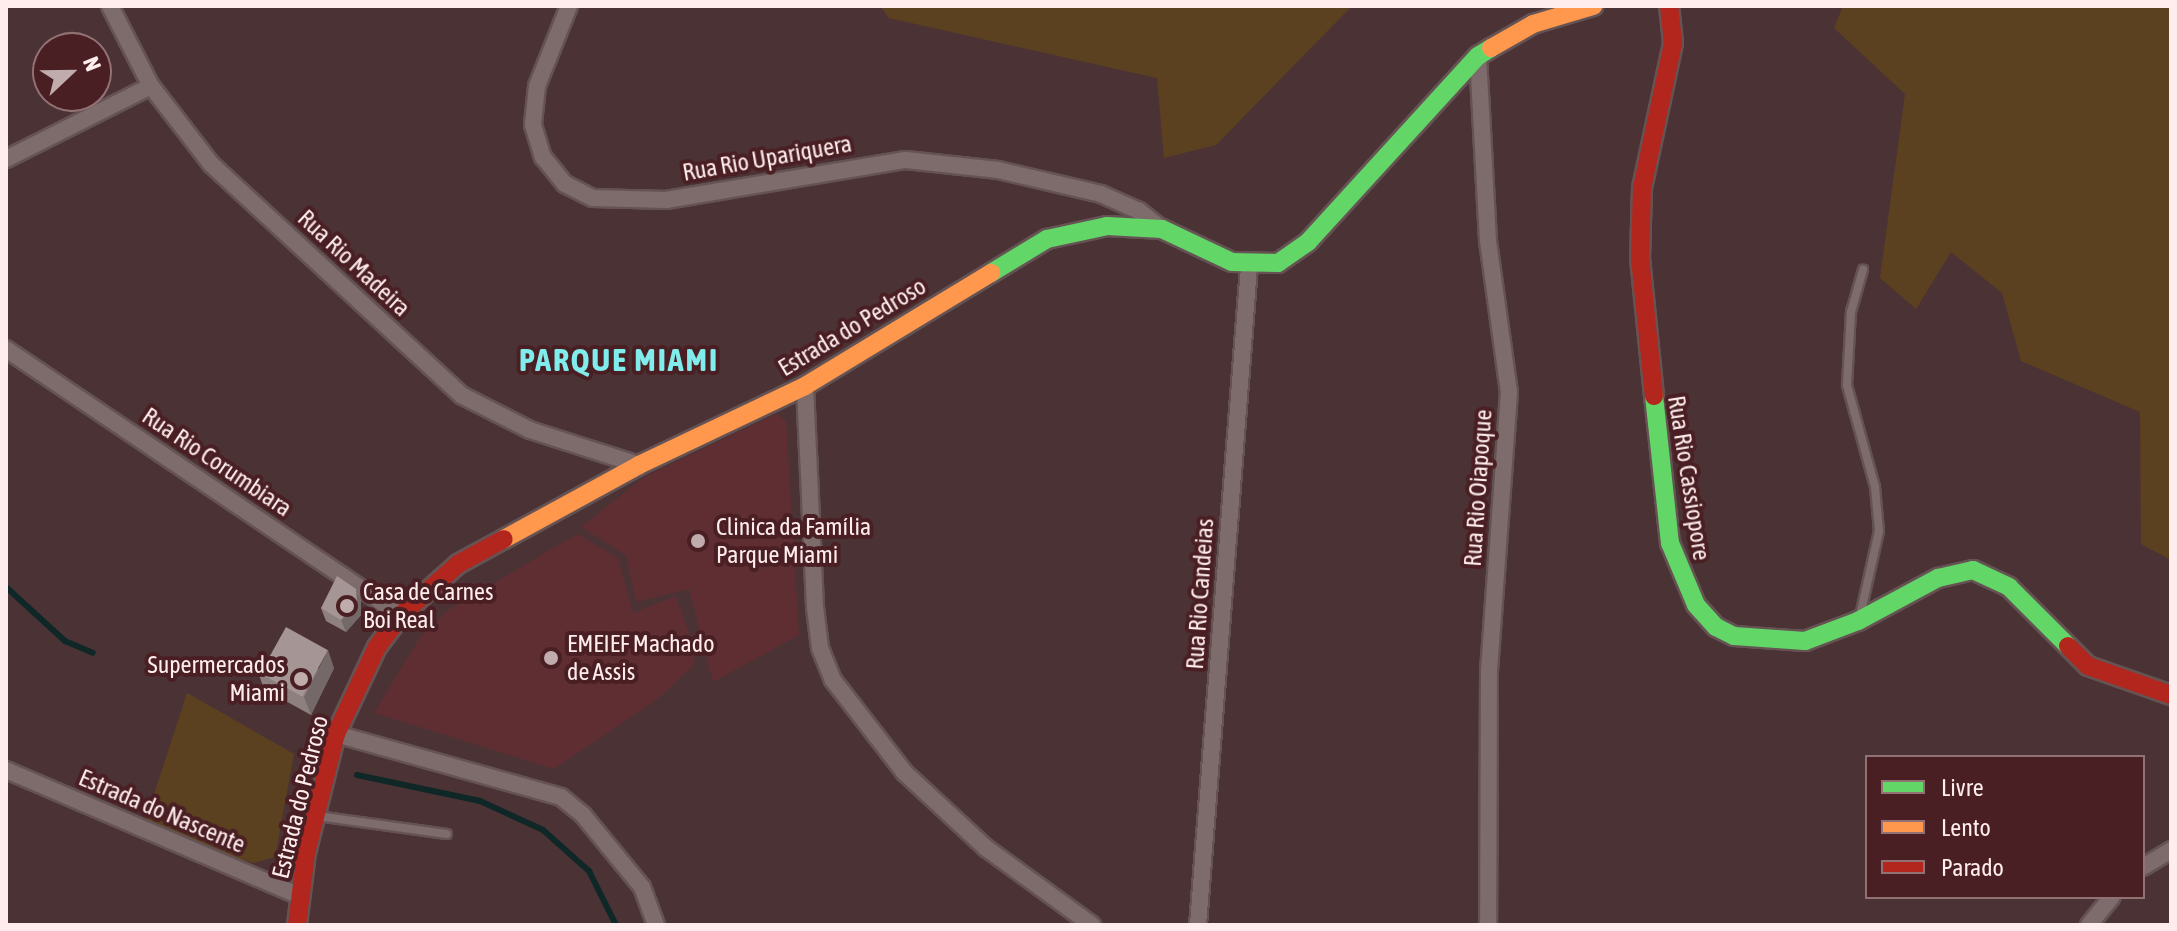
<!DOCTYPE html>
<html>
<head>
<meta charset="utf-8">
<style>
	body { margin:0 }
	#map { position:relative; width:2177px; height:931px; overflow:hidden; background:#4b3335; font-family:"Asap Condensed",sans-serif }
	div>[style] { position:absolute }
	.built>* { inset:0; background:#5e2e32 }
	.green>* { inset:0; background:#5b411f }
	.stream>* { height:6px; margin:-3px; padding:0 3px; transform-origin:3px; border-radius:3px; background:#102727 }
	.roads { filter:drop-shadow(2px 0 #655354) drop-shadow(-2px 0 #655354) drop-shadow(0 2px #655354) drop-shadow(0 -2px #655354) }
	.lane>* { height:8px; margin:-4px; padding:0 4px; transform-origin:4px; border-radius:4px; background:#7e6b6c }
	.street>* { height:16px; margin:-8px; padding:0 8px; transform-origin:8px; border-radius:8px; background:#7e6b6c }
	.fast>* { height:18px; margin:-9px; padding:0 9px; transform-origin:9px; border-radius:9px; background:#63d668 }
	.slow>* { height:18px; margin:-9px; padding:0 9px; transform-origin:9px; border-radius:9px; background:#ff974d }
	.jam>* { height:18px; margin:-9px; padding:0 9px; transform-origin:9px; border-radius:9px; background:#b3261e }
	.wall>* { inset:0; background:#8f8080 }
	.shaded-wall>* { inset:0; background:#746868 }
	.building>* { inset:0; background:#a69595; transform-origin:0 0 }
	.dots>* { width:22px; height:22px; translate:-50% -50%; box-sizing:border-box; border:4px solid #4a1f24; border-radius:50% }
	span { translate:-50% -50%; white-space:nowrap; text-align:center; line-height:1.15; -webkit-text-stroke:8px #4a1f24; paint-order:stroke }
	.street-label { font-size:24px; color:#ffeded }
	.poi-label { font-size:24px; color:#ffeded }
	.left { translate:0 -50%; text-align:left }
	.right { translate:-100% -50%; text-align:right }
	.district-label { font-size:32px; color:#80eceb; font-weight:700; letter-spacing:2px }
	.frame { position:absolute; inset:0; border:8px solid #ffeded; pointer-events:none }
	.legend { position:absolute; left:1865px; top:755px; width:280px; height:144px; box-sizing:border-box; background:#4a1f24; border:2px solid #927174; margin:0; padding:10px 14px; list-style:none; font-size:24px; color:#ffeded }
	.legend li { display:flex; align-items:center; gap:16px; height:40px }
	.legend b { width:40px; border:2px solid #927174 }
	.north { position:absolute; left:32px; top:32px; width:80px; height:80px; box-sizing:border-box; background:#4a1f24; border:2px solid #927174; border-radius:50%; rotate:68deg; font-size:22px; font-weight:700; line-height:32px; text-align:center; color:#ffeded }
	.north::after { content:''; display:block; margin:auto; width:28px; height:36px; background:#c0acad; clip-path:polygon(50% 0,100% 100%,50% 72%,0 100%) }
</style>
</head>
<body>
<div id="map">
	<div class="built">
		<div style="clip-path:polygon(776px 414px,786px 420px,799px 635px,713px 682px,689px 589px,636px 602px,626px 555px,581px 527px,644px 477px)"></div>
		<div style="clip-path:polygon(577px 534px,618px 558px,633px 613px,676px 596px,695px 650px,694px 665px,659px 698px,554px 769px,374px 713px,420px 637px,448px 610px)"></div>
	</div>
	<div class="green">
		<div style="clip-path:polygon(880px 6px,1352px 6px,1216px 145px,1164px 158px,1157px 78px,889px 18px)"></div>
		<div style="clip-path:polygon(1843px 6px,2171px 6px,2171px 560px,2141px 544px,2140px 412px,2021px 361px,2002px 293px,1951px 252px,1916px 309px,1880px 278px,1905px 94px,1834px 28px)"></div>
		<div style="clip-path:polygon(187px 693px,294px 754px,275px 857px,254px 863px,227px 856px,146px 819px)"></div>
	</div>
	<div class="stream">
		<div style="left:6px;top:587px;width:80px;rotate:42.5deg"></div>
		<div style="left:65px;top:641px;width:30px;rotate:23deg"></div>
		<div style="left:357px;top:775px;width:126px;rotate:11.9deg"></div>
		<div style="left:480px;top:801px;width:69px;rotate:24.7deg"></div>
		<div style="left:543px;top:830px;width:62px;rotate:41.7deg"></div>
		<div style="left:589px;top:871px;width:60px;rotate:63.4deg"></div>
	</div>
	<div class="roads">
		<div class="lane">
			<div style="left:1860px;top:616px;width:87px;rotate:-77.4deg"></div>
			<div style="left:1879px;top:531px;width:44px;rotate:-95.2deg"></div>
			<div style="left:1875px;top:487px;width:106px;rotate:-105.4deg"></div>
			<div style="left:1847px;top:385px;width:73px;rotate:-86.9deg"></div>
			<div style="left:1851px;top:312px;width:44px;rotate:-74.1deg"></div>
			<div style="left:317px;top:816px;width:131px;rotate:7.9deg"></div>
		</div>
		<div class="street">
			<div style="left:110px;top:6px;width:90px;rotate:62.9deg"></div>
			<div style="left:151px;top:86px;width:98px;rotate:52.4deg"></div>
			<div style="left:211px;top:164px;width:340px;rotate:42.7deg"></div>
			<div style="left:461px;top:395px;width:77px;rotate:26.9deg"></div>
			<div style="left:530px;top:430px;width:114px;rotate:17.8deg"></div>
			<div style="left:569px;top:6px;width:86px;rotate:111.8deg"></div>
			<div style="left:537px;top:86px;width:39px;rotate:96deg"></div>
			<div style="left:533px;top:125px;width:34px;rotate:73deg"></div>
			<div style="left:543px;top:157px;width:35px;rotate:51deg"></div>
			<div style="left:565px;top:184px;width:31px;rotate:27deg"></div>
			<div style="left:593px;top:198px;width:73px;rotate:1.6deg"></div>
			<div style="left:666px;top:200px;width:243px;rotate:-9.5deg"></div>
			<div style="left:906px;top:160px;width:93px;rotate:6.2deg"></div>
			<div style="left:998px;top:170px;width:106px;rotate:13.1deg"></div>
			<div style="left:1101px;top:194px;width:42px;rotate:24.1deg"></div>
			<div style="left:1139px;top:211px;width:29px;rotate:38deg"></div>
			<div style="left:1478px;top:56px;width:185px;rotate:86.9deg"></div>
			<div style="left:1488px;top:241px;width:152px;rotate:82.1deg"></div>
			<div style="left:1509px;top:392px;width:280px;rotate:94.1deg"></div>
			<div style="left:1489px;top:671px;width:254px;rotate:90.2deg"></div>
			<div style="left:6px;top:159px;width:162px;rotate:-26.7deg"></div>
			<div style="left:6px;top:349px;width:476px;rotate:34deg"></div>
			<div style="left:805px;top:386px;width:221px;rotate:87.4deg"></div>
			<div style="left:815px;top:607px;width:41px;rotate:83deg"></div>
			<div style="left:820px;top:648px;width:35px;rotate:68deg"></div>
			<div style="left:833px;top:680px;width:116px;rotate:52.3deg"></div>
			<div style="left:904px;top:772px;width:112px;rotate:42.8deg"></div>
			<div style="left:986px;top:848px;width:131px;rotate:36deg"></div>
			<div style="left:336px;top:734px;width:234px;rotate:15.6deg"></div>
			<div style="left:561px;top:797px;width:28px;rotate:39deg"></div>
			<div style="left:583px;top:815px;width:93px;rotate:50.7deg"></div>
			<div style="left:642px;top:887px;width:40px;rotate:69.8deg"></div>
			<div style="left:6px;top:770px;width:320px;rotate:23.2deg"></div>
			<div style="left:2143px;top:867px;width:33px;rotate:-31deg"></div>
			<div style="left:1198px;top:925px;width:661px;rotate:-85.57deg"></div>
			<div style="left:2089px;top:925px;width:36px;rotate:-51deg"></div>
		</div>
		<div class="fast">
			<div style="left:991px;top:273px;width:66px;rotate:-31.3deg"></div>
			<div style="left:1047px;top:239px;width:61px;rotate:-12.2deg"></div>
			<div style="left:1107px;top:226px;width:55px;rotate:3.1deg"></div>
			<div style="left:1162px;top:229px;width:77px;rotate:25.2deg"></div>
			<div style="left:1232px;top:262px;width:46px;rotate:1.2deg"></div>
			<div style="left:1278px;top:263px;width:37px;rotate:-35deg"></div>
			<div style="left:1308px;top:242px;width:252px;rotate:-47.6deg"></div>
			<div style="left:1478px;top:56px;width:15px;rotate:-32deg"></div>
			<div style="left:1654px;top:396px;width:148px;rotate:83.8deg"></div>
			<div style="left:1670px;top:543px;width:67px;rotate:67.2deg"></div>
			<div style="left:1696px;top:605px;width:30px;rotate:48deg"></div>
			<div style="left:1716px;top:627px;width:20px;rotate:27deg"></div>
			<div style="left:1734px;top:636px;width:71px;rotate:4deg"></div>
			<div style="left:1805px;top:641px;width:57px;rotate:-20.7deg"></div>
			<div style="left:1858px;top:621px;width:91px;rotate:-28.3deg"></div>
			<div style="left:1938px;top:578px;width:36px;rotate:-13deg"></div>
			<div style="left:1973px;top:570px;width:40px;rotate:25deg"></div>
			<div style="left:2009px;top:587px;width:83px;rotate:45deg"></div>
		</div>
		<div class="slow">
			<div style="left:1491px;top:48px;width:48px;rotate:-29.7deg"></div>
			<div style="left:1533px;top:24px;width:63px;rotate:-16.7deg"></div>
			<div style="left:504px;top:539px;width:154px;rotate:-28.7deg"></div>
			<div style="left:639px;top:465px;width:184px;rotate:-25.4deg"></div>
			<div style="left:805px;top:386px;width:218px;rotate:-31.3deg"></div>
		</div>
		<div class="jam">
			<div style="left:1654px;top:396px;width:138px;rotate:-95.8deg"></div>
			<div style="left:1640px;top:259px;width:71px;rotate:-88.4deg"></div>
			<div style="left:1642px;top:188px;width:148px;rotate:-77.9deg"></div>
			<div style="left:1673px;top:43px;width:37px;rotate:-96deg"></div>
			<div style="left:2068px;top:646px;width:28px;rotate:45deg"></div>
			<div style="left:2088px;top:666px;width:88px;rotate:19.3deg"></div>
			<div style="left:297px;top:925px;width:73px;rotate:-82.9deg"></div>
			<div style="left:306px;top:853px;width:123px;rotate:-75.9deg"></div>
			<div style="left:336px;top:734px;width:96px;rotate:-64.8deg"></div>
			<div style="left:377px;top:647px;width:40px;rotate:-53deg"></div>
			<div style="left:401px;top:615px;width:76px;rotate:-41.8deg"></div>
			<div style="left:458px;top:564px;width:52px;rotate:-28.5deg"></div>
		</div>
	</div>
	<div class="wall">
		<div style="clip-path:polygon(356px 589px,361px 601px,361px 615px,346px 632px,326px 621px,321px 608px)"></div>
		<div style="clip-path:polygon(334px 668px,311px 715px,264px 689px,258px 672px)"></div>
	</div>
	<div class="shaded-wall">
		<div style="clip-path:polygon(356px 589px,361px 601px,361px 615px,346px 632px,341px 620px)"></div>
		<div style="clip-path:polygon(328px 650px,334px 668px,311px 715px,304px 697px)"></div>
	</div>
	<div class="building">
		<div style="clip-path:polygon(337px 576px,356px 589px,357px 603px,341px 620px,321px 608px)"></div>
		<div style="left:286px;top:627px;width:48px;height:53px;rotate:29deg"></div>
	</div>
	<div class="dots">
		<div style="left:698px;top:541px;background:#c0acad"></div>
		<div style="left:347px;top:606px;background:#c0acad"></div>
		<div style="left:551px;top:658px;background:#c0acad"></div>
		<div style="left:301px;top:679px;background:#c0acad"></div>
	</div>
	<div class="street-label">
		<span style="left:767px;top:158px;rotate:-10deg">Rua Rio Upariquera</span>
		<span style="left:354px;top:263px;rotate:43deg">Rua Rio Madeira</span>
		<span style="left:852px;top:327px;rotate:-31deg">Estrada do Pedroso</span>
		<span style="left:217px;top:462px;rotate:34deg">Rua Rio Corumbiara</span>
		<span style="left:1689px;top:478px;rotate:81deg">Rua Rio Cassiopore</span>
		<span style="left:1478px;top:488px;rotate:-86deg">Rua Rio Oiapoque</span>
		<span style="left:1200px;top:594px;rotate:-86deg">Rua Rio Candeias</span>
		<span style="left:300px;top:797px;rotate:-76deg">Estrada do Pedroso</span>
		<span style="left:162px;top:811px;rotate:23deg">Estrada do Nascente</span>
	</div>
	<div class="poi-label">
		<span class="left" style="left:716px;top:541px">Clinica da Família<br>Parque Miami</span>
		<span class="left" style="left:363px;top:606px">Casa de Carnes<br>Boi Real</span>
		<span class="left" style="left:567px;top:658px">EMEIEF Machado<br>de Assis</span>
		<span class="right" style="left:285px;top:679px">Supermercados<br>Miami</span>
	</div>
	<div class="district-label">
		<span style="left:619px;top:360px">PARQUE MIAMI</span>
	</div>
	<div class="frame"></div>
	<ul class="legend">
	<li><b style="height:10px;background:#63d668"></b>Livre</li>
	<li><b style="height:10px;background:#ff974d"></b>Lento</li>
	<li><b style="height:10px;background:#b3261e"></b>Parado</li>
	</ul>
	<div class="north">N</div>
</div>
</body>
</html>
